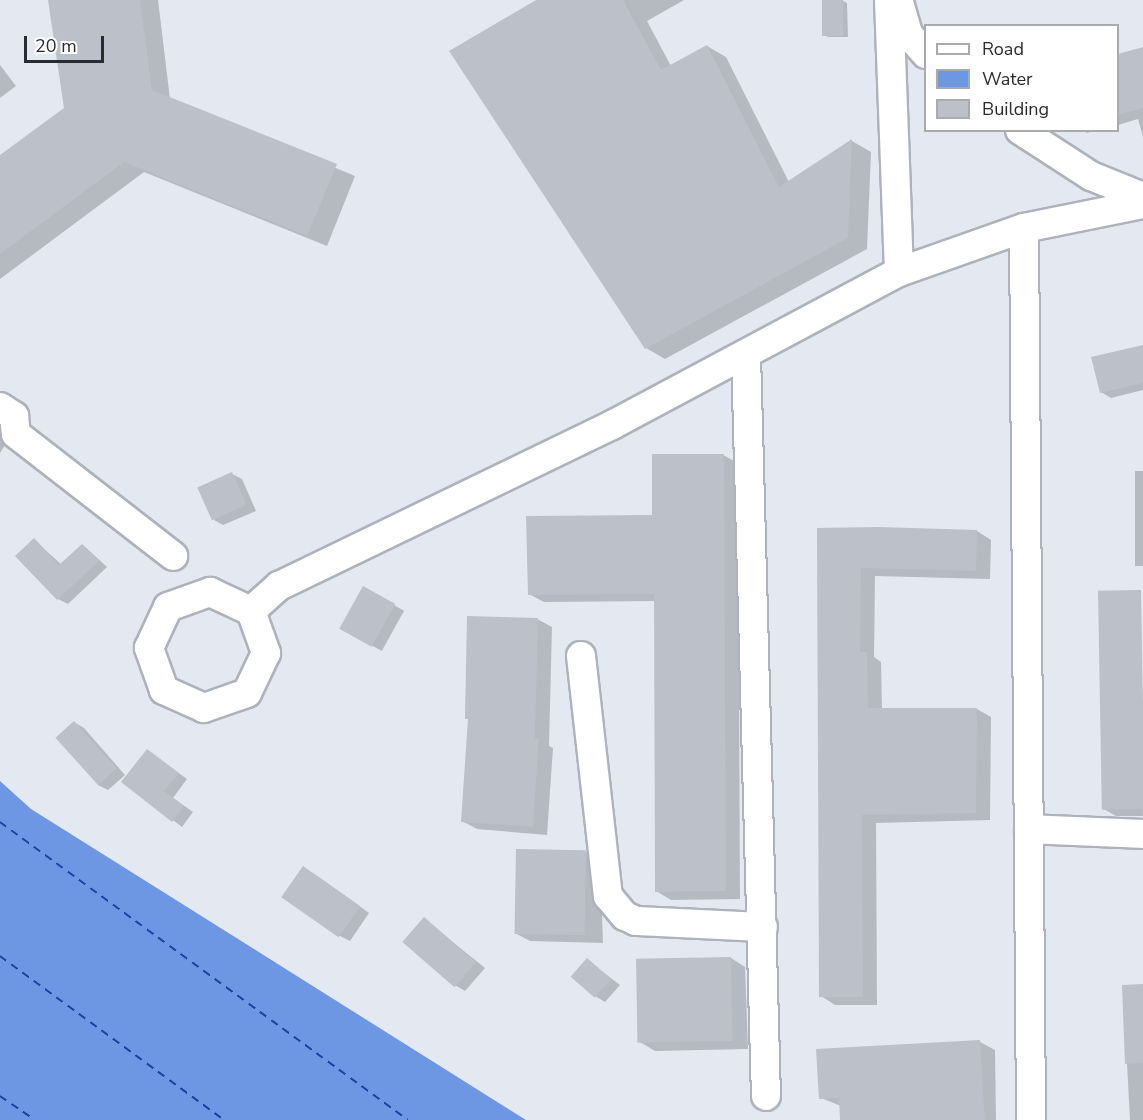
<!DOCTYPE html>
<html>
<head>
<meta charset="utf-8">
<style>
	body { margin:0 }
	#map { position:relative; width:1143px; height:1120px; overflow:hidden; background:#e3e8f1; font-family:"Nunito Sans",sans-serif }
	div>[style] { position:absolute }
	.water>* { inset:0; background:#6e97e3 }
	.shadow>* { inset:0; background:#0003; transform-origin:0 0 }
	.ferry>* { height:1.5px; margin-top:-0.75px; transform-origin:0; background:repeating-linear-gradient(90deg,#19449d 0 8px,transparent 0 14px) }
	.building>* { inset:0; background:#bbc0c9; transform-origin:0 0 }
	.roads { filter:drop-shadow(2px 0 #adb2bb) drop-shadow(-2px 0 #adb2bb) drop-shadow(0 2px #adb2bb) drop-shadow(0 -2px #adb2bb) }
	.minor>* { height:28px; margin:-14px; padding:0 14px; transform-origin:14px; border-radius:14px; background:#fff }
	span { translate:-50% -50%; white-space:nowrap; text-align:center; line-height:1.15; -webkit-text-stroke:6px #fff; paint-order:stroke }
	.legend { position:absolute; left:924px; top:24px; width:195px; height:108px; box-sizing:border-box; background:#fff; border:2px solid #a9aaab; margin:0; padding:8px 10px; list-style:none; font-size:18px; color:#292b2e }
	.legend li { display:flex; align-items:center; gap:12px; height:30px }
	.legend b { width:30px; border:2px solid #a9aaab }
	.scale { position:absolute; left:24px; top:36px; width:80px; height:27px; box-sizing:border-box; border:3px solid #292b2e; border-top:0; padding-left:8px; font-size:18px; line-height:21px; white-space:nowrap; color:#292b2e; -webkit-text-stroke:4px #fff; paint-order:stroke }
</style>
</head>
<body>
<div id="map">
	<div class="water">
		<div style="clip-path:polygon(0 781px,31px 809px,526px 1120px,0 1120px)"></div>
	</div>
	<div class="shadow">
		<div style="clip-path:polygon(51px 0,158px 0,170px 99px,355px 176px,327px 246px,144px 172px,0 279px,0 157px,65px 109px)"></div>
		<div style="clip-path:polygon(536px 0,684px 0,647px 21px,671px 66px,707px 46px,726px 57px,789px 182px,852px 141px,871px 152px,867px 249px,665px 359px,646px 348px)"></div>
		<div style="clip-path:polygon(843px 1px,847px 3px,848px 37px,828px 37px,824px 35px)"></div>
		<div style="clip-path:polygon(1143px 49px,1143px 137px,1138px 119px,1118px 125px,1118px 55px)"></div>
		<div style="clip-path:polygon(0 65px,16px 86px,0 98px)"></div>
		<div style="clip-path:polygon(1082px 130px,1097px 130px,1087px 133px)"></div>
		<div style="clip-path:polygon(1143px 346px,1143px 390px,1111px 398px,1101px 392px)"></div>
		<div style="clip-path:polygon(0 415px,12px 434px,0 453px)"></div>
		<div style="clip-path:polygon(723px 455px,738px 463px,740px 899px,671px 900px,656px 891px,655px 601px,544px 602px,529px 594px,654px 517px)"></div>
		<div style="left:1135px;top:471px;width:8px;height:95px"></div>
		<div style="clip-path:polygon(232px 474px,242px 479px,256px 511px,223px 525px,214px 520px)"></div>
		<div style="clip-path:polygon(819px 530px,977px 531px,991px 540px,990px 579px,875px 576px,874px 657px,881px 662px,882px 710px,977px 709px,991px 717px,990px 820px,876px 823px,877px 1005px,835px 1005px,821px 996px)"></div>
		<div style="clip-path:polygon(34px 540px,62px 565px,83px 545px,107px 567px,68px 604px,58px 599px)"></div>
		<div style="left:363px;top:588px;width:47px;height:46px;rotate:29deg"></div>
		<div style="clip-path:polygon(1140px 592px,1143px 816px,1116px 816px,1102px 808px)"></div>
		<div style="clip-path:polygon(537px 619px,552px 627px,549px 746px,553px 748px,547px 835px,477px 829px,462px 821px)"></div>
		<div style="clip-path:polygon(74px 722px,84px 728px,125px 775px,108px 790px,98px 785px)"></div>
		<div style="clip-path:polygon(148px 751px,187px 779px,173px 798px,193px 812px,182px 827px,123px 782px)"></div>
		<div style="clip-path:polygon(586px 852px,600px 860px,603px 943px,530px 941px,515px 933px)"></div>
		<div style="clip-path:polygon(313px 873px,369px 913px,350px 941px,340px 936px)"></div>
		<div style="clip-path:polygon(424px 919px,485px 968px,465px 991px,455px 985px)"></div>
		<div style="clip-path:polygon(731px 958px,745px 967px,748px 1049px,655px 1051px,640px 1042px)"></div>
		<div style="clip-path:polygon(587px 960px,620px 985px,605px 1002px,595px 996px)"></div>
		<div style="clip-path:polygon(1143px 986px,1143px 1120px,1130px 1120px,1123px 987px)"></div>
		<div style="clip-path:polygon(980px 1042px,995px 1050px,996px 1120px,842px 1120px,841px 1106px,821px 1098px,818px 1051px)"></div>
	</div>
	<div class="ferry">
		<div style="left:0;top:822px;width:505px;rotate:36.14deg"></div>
		<div style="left:0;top:956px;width:278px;rotate:36.2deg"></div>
		<div style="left:0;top:1096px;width:42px;rotate:34.4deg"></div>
	</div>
	<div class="building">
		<div style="clip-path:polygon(48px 0,140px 0,152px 90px,337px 164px,307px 236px,124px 162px,0 254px,0 155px,64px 108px)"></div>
		<div style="clip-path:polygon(536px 0,623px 0,661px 70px,707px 45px,779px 187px,852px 139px,848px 238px,645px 349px,449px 51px)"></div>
		<div style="left:822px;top:0;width:21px;height:36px"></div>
		<div style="clip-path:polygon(1143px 47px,1143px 108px,1118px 115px,1118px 54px)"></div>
		<div style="clip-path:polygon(1143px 345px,1143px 383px,1100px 393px,1091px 357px)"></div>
		<div style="clip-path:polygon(652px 454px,724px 454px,726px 891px,655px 892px,654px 594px,528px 595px,526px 516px,652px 515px)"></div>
		<div style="left:232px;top:472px;width:36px;height:38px;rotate:66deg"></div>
		<div style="clip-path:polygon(878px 527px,977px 530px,976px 571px,861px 568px,860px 652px,867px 652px,868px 708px,977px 708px,976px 813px,862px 815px,863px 997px,819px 997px,817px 528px)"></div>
		<div style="clip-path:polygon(34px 538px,59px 565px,82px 544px,99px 561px,57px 600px,15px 556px)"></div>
		<div style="left:363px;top:586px;width:37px;height:49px;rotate:29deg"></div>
		<div style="left:1141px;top:590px;width:219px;height:43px;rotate:89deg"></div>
		<div style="clip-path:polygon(467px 616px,538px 618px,535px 738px,539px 739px,533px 827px,461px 822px,468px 719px,465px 719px)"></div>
		<div style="left:74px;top:721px;width:64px;height:25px;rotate:48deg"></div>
		<div style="clip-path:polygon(147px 749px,179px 773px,164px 791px,184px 806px,172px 822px,121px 782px)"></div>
		<div style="left:516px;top:849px;width:70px;height:85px;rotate:1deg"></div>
		<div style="left:303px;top:866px;width:70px;height:38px;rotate:35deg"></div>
		<div style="left:424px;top:917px;width:69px;height:33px;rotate:41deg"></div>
		<div style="left:731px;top:957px;width:84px;height:95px;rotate:89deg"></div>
		<div style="left:587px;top:958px;width:32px;height:25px;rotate:41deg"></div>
		<div style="clip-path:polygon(1143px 984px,1143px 1063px,1125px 1064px,1122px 985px)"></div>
		<div style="clip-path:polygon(980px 1040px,985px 1120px,840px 1120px,839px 1098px,819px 1099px,816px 1049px)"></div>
	</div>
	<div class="roads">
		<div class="minor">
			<div style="left:889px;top:0;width:272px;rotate:87.9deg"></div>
			<div style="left:899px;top:2px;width:33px;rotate:74deg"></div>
			<div style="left:908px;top:34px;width:27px;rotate:48deg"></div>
			<div style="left:1020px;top:130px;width:85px;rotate:32.9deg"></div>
			<div style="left:1091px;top:176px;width:56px;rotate:22deg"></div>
			<div style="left:1024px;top:228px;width:892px;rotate:89.55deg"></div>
			<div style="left:746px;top:354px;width:742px;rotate:88.46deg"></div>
			<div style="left:0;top:407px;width:17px;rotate:33deg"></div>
			<div style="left:14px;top:416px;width:18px;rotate:84deg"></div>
			<div style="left:16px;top:434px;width:199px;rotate:37.8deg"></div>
			<div style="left:210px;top:592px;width:45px;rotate:24.9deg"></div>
			<div style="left:251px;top:611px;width:45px;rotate:70.3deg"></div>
			<div style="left:266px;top:653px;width:44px;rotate:115.4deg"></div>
			<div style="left:247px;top:693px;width:46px;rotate:160.8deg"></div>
			<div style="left:204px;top:708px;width:44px;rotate:-155.8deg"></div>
			<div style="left:164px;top:690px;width:45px;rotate:-109.7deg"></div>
			<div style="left:149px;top:648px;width:45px;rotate:-65.1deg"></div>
			<div style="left:168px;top:607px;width:45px;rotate:-19.7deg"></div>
			<div style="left:251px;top:611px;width:38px;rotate:-42deg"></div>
			<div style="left:279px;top:586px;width:370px;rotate:-25.8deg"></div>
			<div style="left:612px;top:425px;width:325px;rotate:-28.1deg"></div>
			<div style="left:899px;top:272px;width:133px;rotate:-19.4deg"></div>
			<div style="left:1024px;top:228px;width:121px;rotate:-11.4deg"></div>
			<div style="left:581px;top:656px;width:242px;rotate:83.6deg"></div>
			<div style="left:608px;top:896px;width:26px;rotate:50deg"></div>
			<div style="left:625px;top:916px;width:12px;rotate:24deg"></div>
			<div style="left:636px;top:921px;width:127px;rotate:2.7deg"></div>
			<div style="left:1029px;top:829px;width:114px;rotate:2.5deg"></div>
		</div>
	</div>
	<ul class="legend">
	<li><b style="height:8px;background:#fff"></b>Road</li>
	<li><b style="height:16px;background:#6e97e3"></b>Water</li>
	<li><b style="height:16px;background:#bbc0c9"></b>Building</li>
	</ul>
	<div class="scale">20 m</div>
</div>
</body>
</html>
